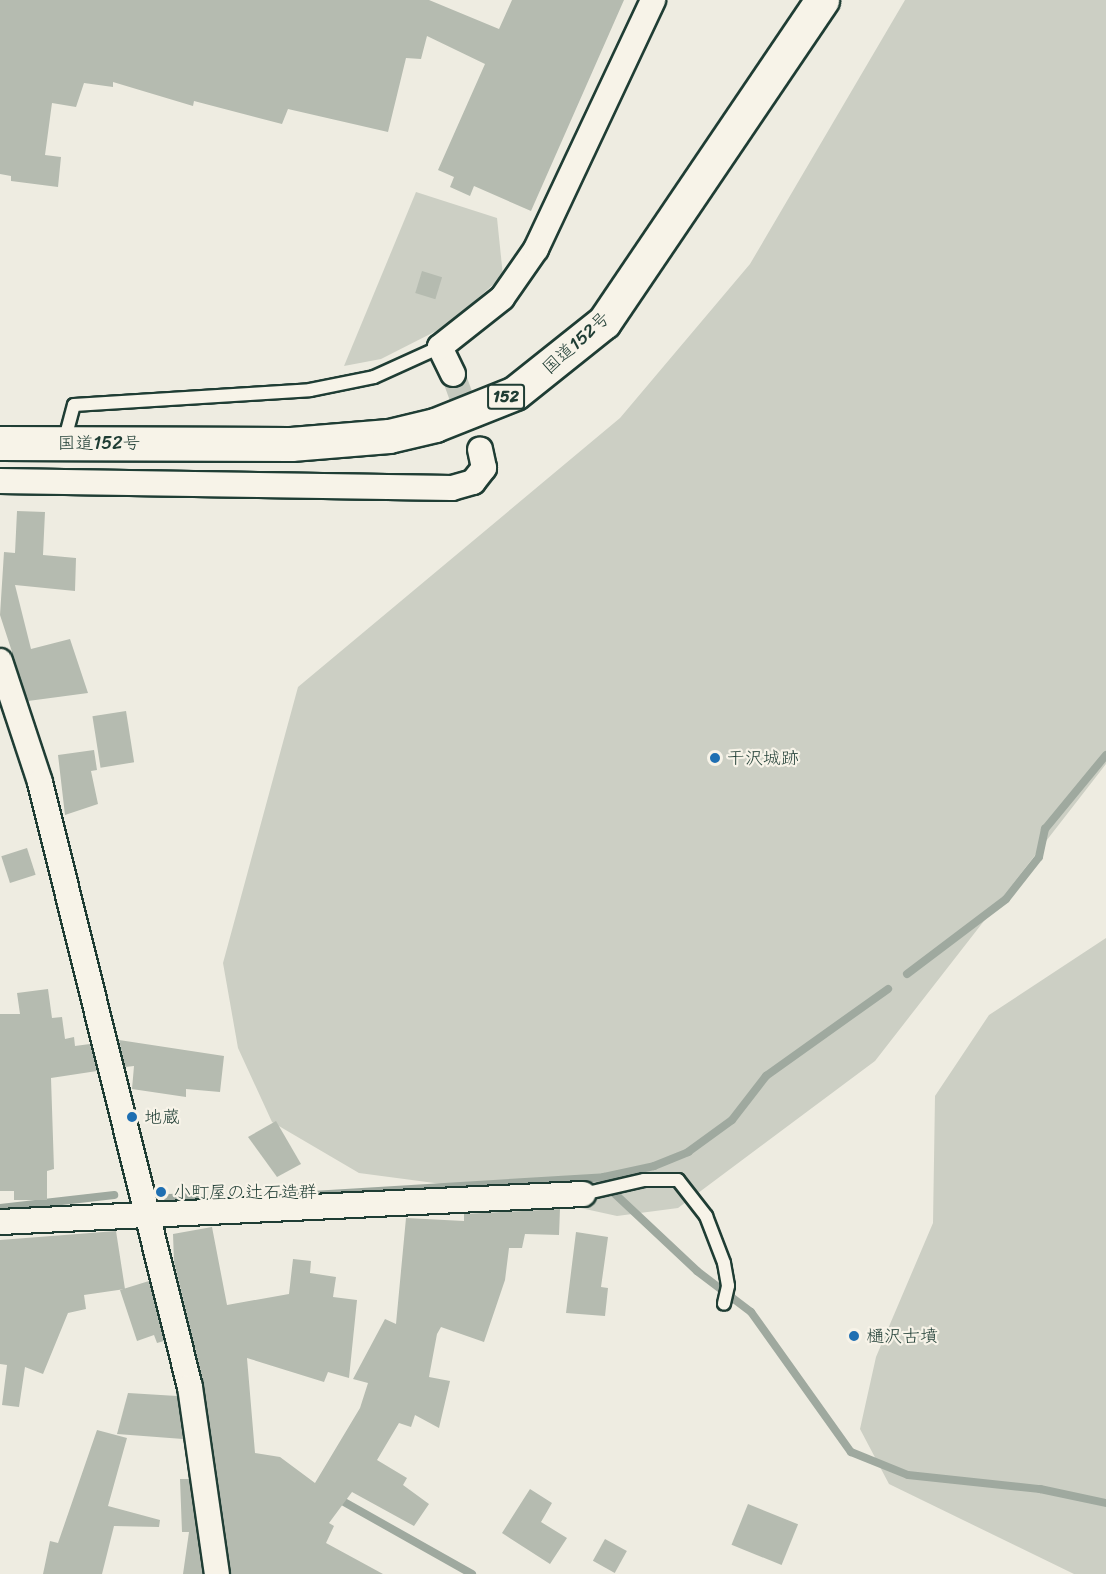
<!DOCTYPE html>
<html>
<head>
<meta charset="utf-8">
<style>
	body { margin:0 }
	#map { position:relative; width:1106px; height:1574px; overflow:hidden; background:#eeece1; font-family:Sriracha,"Klee One",sans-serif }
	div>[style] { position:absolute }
	.green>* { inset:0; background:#cccfc4 }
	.stream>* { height:8px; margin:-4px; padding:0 4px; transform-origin:4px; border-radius:4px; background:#9fa99f }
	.building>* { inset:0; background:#b5bbb0; transform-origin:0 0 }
	.street-tunnel>* { height:24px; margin-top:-12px; transform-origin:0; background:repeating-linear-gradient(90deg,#c5c9be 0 24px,transparent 0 36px) }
	.roads { filter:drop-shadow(2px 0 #1f3d34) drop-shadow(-2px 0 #1f3d34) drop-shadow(0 2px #1f3d34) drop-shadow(0 -2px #1f3d34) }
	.lane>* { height:12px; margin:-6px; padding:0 6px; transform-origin:6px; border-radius:6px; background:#f7f3e8 }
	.street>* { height:24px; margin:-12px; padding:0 12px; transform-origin:12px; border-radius:12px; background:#f7f3e8 }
	.highway>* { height:33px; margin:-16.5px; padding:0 16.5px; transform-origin:16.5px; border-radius:16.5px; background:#f7f3e8 }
	.dots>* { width:16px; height:16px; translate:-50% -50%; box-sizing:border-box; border:3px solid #f7f3e8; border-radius:50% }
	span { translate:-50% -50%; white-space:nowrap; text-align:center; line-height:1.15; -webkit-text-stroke:4.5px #f7f3e8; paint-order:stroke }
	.shield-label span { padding:2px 4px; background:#f7f3e8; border:2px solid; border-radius:4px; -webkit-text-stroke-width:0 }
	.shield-label { font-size:16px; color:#1f3d34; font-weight:700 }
	.street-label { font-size:18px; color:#1f3d34 }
	.poi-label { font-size:18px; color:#1f3d34 }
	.left { translate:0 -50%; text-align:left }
</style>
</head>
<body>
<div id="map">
	<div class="green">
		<div style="clip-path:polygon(905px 0,1106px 0,1106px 764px,875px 1061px,678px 1208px,617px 1216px,517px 1194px,359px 1173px,272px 1122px,238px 1048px,223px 963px,298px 687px,620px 418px,750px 264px)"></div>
		<div style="clip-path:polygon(416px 192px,497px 218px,503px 276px,446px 326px,381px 359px,344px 366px)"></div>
		<div style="clip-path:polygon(1106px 938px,1106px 1574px,1074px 1574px,889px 1484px,860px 1429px,876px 1357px,933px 1223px,935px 1096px,989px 1015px)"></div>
	</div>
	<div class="stream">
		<div style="left:907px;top:974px;width:124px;rotate:-37.1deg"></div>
		<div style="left:1006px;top:899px;width:53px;rotate:-51.8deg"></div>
		<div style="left:1039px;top:857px;width:29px;rotate:-78deg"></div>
		<div style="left:1045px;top:829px;width:96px;rotate:-50.5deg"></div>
		<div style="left:604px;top:1177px;width:51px;rotate:-12.4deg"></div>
		<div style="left:654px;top:1166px;width:37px;rotate:-22deg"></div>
		<div style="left:688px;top:1152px;width:54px;rotate:-36deg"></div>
		<div style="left:732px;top:1120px;width:56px;rotate:-52.3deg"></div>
		<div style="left:766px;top:1076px;width:150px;rotate:-35.5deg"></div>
		<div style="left:296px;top:1196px;width:309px;rotate:-3.5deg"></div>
		<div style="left:604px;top:1177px;width:19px;rotate:58deg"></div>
		<div style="left:614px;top:1193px;width:114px;rotate:43.2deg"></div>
		<div style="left:697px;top:1271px;width:68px;rotate:37.2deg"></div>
		<div style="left:751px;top:1312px;width:172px;rotate:54.5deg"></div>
		<div style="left:851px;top:1452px;width:61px;rotate:22deg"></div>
		<div style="left:908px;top:1475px;width:133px;rotate:6.1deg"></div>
		<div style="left:1040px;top:1489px;width:67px;rotate:12deg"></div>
		<div style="left:168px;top:1198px;width:31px;rotate:-2deg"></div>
		<div style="left:0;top:1208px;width:115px;rotate:-6.5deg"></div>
		<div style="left:337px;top:1498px;width:155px;rotate:29.4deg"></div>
	</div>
	<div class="building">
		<div style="clip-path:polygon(0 0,429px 0,499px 29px,512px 0,624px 0,531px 211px,474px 186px,470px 196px,450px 187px,454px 177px,438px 170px,485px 64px,427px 36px,421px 59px,406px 58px,388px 132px,288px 109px,282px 124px,194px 101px,193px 106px,113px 82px,113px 87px,84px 83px,76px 107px,52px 103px,45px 155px,61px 157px,58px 187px,11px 181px,11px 176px,0 174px)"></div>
		<div style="left:422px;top:271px;width:21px;height:23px;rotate:17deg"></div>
		<div style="clip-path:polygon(17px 511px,45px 512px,43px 555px,76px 558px,75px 591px,15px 585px,31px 649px,70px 639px,88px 693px,28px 701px,0 615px,4px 552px,15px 553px)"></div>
		<div style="left:126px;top:711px;width:52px;height:34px;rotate:81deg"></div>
		<div style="clip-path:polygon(94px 750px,97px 770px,91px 771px,98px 804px,65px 815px,58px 755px)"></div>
		<div style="left:27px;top:848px;width:28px;height:27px;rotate:72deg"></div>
		<div style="clip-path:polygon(48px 989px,52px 1018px,62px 1017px,65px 1039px,74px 1037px,75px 1046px,90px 1044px,97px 1071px,51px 1078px,54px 1169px,47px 1171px,47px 1200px,14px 1200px,14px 1191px,0 1191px,0 1014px,20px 1014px,17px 993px)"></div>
		<div style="clip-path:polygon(119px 1040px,224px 1056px,220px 1092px,186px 1089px,186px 1097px,132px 1089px,134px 1066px,125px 1067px)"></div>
		<div style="clip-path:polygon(276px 1121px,301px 1164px,277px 1177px,248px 1137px)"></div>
		<div style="clip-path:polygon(560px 1209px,559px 1235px,525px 1234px,522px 1248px,509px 1248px,505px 1280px,484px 1342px,441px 1327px,437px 1334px,429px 1377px,450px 1381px,439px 1428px,415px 1415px,411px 1427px,399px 1423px,377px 1460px,407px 1478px,403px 1485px,429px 1504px,414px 1526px,352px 1492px,329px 1523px,334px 1526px,326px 1543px,383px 1574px,231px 1574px,204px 1385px,174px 1262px,173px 1234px,212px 1227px,227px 1305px,289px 1294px,293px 1259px,311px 1261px,310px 1273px,336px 1277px,333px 1297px,357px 1300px,349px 1378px,328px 1372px,324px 1382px,247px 1358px,255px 1453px,280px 1457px,315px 1483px,360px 1408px,368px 1383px,353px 1379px,385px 1319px,396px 1324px,406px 1218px,464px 1221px,464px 1214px)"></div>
		<div style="clip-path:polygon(116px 1231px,125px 1289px,84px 1295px,86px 1309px,68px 1313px,43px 1374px,25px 1367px,19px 1407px,2px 1405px,7px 1365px,0 1364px,0 1240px)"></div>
		<div style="clip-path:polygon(576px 1232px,608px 1237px,601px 1287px,608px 1288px,605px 1316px,566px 1313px)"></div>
		<div style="clip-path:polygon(149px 1281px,164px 1341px,157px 1343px,154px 1335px,137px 1341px,120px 1290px)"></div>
		<div style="clip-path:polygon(128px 1393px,177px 1396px,183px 1439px,117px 1434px)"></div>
		<div style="clip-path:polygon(97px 1430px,127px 1438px,108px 1506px,160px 1520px,159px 1527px,114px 1526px,102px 1574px,43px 1574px,50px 1541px,58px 1543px)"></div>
		<div style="clip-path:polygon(180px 1479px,189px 1479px,203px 1574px,183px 1574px,189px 1532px,182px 1532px)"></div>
		<div style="clip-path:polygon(530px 1489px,552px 1503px,541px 1522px,567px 1538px,550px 1564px,502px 1533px)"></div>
		<div style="left:748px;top:1504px;width:54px;height:44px;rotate:22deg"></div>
		<div style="left:605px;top:1539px;width:25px;height:25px;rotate:29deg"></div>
	</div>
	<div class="street-tunnel">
		<div style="left:453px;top:374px;width:80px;rotate:70.2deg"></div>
	</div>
	<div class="roads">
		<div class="lane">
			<div style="left:64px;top:442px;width:38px;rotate:-75deg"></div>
			<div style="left:74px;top:405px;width:236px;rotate:-3.6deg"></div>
			<div style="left:310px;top:390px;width:65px;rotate:-11.5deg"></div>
			<div style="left:374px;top:377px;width:72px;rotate:-24.4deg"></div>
			<div style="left:583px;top:1194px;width:63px;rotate:-12.9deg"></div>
			<div style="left:644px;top:1180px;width:34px"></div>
			<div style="left:678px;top:1180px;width:46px;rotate:52.1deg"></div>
			<div style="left:706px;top:1216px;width:50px;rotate:69deg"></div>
			<div style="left:724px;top:1263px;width:23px;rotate:80deg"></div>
			<div style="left:728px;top:1286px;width:18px;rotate:103deg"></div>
		</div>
		<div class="street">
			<div style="left:453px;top:374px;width:30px;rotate:-116deg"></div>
			<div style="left:440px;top:347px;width:79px;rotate:-38.3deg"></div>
			<div style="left:502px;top:298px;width:60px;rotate:-55.2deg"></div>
			<div style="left:536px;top:249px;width:275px;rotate:-64.8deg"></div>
			<div style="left:0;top:481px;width:452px;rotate:0.9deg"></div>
			<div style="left:452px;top:488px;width:22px;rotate:-16deg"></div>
			<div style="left:473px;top:482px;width:18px;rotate:-52deg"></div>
			<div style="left:484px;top:468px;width:19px;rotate:-102deg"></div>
			<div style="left:0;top:661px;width:127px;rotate:71.7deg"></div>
			<div style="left:40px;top:782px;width:623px;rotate:76.08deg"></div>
			<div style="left:190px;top:1387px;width:189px;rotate:81.8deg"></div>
			<div style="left:0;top:1222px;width:584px;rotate:-2.75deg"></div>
		</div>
		<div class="highway">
			<div style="left:0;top:443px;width:291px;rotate:0.2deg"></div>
			<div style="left:291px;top:444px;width:98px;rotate:-4.7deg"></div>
			<div style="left:389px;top:436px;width:47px;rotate:-13.4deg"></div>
			<div style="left:435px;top:425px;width:86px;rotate:-21.8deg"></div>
			<div style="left:515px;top:393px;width:114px;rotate:-38.6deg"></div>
			<div style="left:604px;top:322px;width:389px;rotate:-55.9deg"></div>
		</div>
	</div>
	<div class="dots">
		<div style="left:715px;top:758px;background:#1f6fb2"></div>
		<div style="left:132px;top:1117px;background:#1f6fb2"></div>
		<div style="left:161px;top:1192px;background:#1f6fb2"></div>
		<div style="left:854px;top:1336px;background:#1f6fb2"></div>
	</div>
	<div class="shield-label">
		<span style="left:506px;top:397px">152</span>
	</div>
	<div class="street-label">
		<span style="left:576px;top:343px;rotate:-42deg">国道152号</span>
		<span style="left:99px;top:443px">国道152号</span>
	</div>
	<div class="poi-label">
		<span class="left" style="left:727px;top:758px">干沢城跡</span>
		<span class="left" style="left:144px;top:1117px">地蔵</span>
		<span class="left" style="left:173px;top:1192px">小町屋の辻石造群</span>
		<span class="left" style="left:866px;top:1336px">樋沢古墳</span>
	</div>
</div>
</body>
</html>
